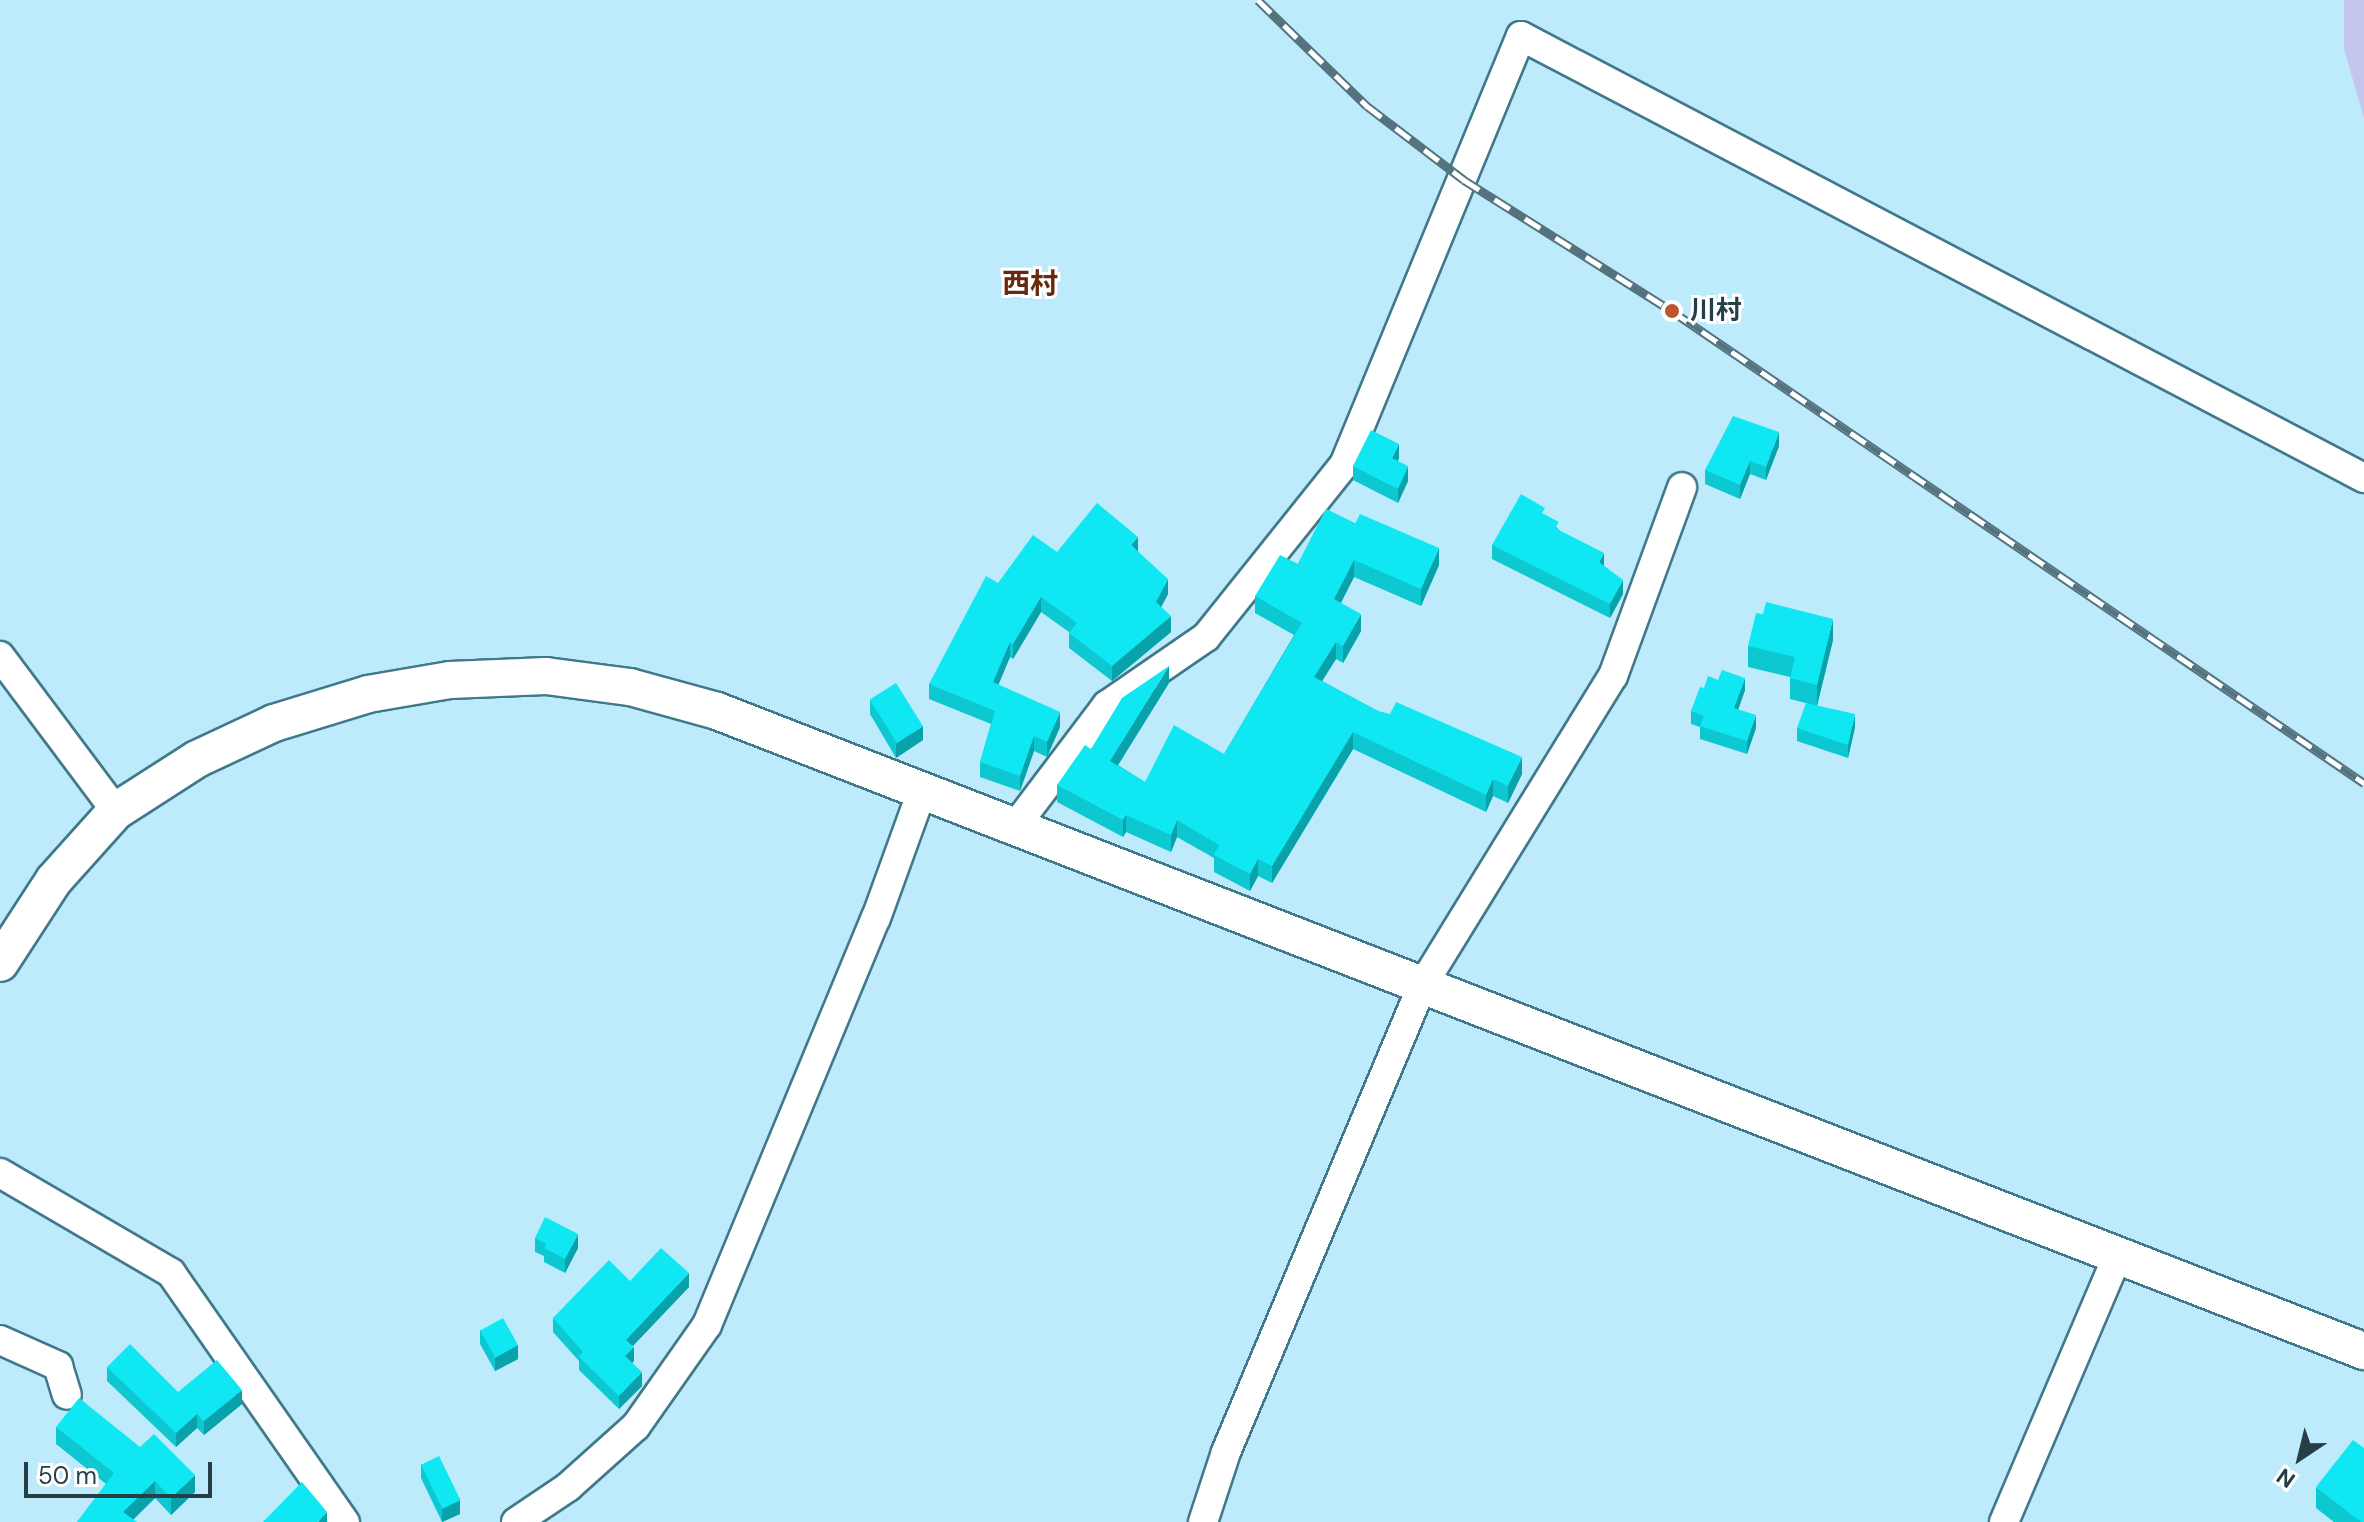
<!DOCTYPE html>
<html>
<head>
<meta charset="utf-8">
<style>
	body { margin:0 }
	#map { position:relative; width:2364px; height:1522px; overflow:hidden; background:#bdebfb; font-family:"DM Sans","Noto Sans JP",sans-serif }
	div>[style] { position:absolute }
	.water>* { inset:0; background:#c3c7f0 }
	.roads { filter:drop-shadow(2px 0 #40798b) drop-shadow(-2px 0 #40798b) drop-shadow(0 2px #40798b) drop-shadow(0 -2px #40798b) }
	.minor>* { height:28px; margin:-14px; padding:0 14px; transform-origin:14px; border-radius:14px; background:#fff }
	.tertiary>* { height:36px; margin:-18px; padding:0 18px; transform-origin:18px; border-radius:18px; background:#fff }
	.rail>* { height:9px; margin-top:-4.5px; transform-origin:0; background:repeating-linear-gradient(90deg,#fff 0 18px,#54737e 0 36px); box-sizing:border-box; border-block:2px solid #54737e }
	.wall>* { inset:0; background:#0dc8d1 }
	.shaded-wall>* { inset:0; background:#0aa2aa }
	.building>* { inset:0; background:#0fe8f3; transform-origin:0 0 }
	.dots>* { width:22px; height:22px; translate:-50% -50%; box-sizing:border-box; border:4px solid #fff; border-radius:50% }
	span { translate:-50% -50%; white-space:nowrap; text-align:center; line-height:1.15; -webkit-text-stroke:6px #fff; paint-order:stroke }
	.poi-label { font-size:26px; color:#263e46; font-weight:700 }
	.left { translate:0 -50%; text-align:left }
	.neighbourhood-label { font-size:28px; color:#6a290f; font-weight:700 }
	.north { position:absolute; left:2260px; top:1418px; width:80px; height:80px; -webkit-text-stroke:6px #fff; paint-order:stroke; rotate:215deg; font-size:22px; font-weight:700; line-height:32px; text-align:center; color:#263e46 }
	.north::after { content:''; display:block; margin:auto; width:28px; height:36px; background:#263e46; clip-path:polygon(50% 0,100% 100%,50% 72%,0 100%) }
	.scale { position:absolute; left:24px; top:1462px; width:188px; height:36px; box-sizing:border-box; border:4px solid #263e46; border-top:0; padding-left:10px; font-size:24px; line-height:28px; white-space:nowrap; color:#263e46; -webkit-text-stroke:6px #fff; paint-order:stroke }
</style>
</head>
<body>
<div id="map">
	<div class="water">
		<div style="clip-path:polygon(2344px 0,2364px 0,2364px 118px,2344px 49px)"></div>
	</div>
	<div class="roads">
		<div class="minor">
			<div style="left:0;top:656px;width:194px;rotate:53.2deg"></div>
			<div style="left:1014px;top:828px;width:154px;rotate:-52.9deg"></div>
			<div style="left:1107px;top:705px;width:120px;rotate:-34.5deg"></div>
			<div style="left:1206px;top:637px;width:221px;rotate:-51.3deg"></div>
			<div style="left:1344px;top:465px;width:464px;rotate:-67.6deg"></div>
			<div style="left:1521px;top:36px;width:952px;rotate:27.67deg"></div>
			<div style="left:0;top:1173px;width:198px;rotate:30.3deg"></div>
			<div style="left:171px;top:1273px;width:304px;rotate:55.1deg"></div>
			<div style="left:0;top:1340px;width:64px;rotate:24.1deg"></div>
			<div style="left:58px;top:1366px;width:30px;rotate:73deg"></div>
			<div style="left:516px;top:1522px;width:63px;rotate:-33.9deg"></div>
			<div style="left:568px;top:1487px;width:91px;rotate:-41.9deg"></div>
			<div style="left:636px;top:1426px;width:123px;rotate:-54.9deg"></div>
			<div style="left:707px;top:1325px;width:441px;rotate:-67.5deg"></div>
			<div style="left:876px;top:918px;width:132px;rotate:-70.1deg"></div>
			<div style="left:1203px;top:1522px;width:74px;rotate:-71.8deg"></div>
			<div style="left:1226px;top:1452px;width:506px;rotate:-67.19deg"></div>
			<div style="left:1422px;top:986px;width:364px;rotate:-58.4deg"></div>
			<div style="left:1613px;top:676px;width:201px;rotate:-69.9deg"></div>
			<div style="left:2004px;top:1522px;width:290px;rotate:-66.9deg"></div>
		</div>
		<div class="tertiary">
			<div style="left:0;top:963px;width:99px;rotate:-57deg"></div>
			<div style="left:54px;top:880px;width:93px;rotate:-48.1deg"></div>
			<div style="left:116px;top:811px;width:96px;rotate:-32.7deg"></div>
			<div style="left:197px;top:759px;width:85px;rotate:-25.1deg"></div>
			<div style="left:274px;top:723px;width:98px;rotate:-17.1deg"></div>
			<div style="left:368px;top:694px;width:83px;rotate:-9.7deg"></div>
			<div style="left:450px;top:680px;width:96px;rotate:-2.4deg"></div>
			<div style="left:546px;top:676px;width:85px;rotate:7.5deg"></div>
			<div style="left:630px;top:687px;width:90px;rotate:15.4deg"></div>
			<div style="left:717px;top:711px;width:1767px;rotate:21.24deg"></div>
		</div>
	</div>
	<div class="rail">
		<div style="left:1258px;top:0;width:152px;rotate:44.2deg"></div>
		<div style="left:1367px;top:106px;width:122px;rotate:37.3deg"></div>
		<div style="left:1464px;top:180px;width:246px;rotate:32.2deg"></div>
		<div style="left:1672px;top:311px;width:838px;rotate:34.3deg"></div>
	</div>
	<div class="wall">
		<div style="clip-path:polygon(1779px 446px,1766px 480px,1750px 474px,1740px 499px,1705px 484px,1705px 470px)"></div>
		<div style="clip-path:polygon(1399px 458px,1398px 461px,1408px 481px,1398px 503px,1353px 480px,1353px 466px)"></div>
		<div style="clip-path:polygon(1326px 509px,1439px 565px,1421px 606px,1354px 577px,1341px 603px,1361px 631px,1343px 663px,1336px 659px,1322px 681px,1378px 711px,1522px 774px,1508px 803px,1493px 796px,1486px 812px,1353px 749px,1272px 883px,1258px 876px,1250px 891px,1214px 872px,1214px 858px,1177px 837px,1171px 852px,1126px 832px,1123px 837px,1057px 802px,1057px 785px,1091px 749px,1169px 683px,1118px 765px,1145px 782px,1224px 754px,1294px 635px,1255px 613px,1255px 596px,1298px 564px)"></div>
		<div style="clip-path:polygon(1545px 515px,1559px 530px,1604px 566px,1623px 594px,1610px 618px,1492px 559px,1492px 545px)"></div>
		<div style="clip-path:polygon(1138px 551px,1168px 594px,1161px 607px,1171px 632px,1112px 681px,1069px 648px,1069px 632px,1041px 612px,1013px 659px,1010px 657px,998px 685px,1060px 727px,1047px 757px,1034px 751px,1020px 791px,980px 777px,980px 762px,991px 724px,929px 699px,929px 684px,998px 583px,1057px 552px)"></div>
		<div style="clip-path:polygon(1833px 640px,1817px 706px,1790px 699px,1790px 677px,1748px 667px,1748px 646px)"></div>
		<div style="clip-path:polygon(1704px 688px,1745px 690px,1738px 710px,1756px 728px,1747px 754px,1700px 739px,1700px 727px,1691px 724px,1691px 711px)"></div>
		<div style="clip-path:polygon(870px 700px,923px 740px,896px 758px,870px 714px)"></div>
		<div style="clip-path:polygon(1855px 727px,1848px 758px,1797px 741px,1797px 728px)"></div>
		<div style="clip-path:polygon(535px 1238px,578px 1248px,565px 1273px,544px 1262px,544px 1256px,535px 1252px)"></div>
		<div style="clip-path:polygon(630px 1281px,689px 1287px,633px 1346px,634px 1361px,632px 1363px,642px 1386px,619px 1409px,579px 1370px,579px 1361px,553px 1332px,553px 1318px)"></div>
		<div style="clip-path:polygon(480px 1330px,518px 1359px,495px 1371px,480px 1344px)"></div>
		<div style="clip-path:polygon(107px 1367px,178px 1392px,242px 1404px,204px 1435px,197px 1428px,176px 1447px,107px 1381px)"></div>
		<div style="clip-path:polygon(56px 1427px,195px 1492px,171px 1515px,155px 1498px,133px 1519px,77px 1522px,106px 1484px,56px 1444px)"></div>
		<div style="clip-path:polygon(421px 1464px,460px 1514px,442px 1522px,421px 1478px)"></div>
		<div style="clip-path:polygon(2316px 1487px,2364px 1522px,2334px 1522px,2316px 1508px)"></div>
	</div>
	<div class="shaded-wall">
		<div style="clip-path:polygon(1779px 432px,1779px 446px,1766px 480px,1766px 467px)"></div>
		<div style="clip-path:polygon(1399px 444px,1399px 458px,1392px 472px,1392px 458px)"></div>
		<div style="clip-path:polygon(1750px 461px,1750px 474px,1740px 499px,1740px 485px)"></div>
		<div style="clip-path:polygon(1408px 466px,1408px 481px,1398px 503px,1398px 489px)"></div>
		<div style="clip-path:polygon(1138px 537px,1138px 552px,1131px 545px)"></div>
		<div style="clip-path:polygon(1439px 548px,1439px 565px,1421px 606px,1421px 589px)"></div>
		<div style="clip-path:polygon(1604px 553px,1604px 567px,1599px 562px)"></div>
		<div style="clip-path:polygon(1354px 560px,1354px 577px,1334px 616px,1334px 599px)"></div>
		<div style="clip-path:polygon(1168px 579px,1168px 594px,1156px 617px,1156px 602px)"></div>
		<div style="clip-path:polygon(1623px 580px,1623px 594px,1610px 618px,1610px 604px)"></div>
		<div style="clip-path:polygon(1041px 597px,1041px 612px,1013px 659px,1013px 644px)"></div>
		<div style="clip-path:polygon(1361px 614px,1361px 631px,1343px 663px,1343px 646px)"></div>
		<div style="clip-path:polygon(1171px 616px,1171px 632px,1112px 681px,1112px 666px)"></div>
		<div style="clip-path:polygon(1833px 619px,1833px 640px,1817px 706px,1817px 685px)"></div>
		<div style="clip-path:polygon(1010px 642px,1010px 657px,993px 698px,993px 682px)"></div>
		<div style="clip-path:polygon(1336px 642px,1336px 659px,1314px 694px,1314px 677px)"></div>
		<div style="clip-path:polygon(1169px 666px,1169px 683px,1110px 778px,1110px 761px)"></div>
		<div style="clip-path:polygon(1745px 678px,1745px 690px,1734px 721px,1734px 708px)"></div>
		<div style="clip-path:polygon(1060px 712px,1060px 727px,1047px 757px,1047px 742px)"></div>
		<div style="clip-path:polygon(1855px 714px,1855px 727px,1848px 758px,1848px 745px)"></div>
		<div style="clip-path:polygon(1756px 715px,1756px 728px,1747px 754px,1747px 741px)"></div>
		<div style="clip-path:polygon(923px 726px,923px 740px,896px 758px,896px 744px)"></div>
		<div style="clip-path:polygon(1353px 732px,1353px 749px,1272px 883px,1272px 866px)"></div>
		<div style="clip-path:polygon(1034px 736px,1034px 751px,1020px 791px,1020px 776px)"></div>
		<div style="clip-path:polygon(1522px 757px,1522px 774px,1508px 803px,1508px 786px)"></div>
		<div style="clip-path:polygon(1493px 779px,1493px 796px,1486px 812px,1486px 795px)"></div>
		<div style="clip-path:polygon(1126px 815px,1126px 832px,1123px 837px,1123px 820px)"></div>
		<div style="clip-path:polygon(1177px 820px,1177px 837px,1171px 852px,1171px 835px)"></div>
		<div style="clip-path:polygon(1258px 859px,1258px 876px,1250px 891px,1250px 874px)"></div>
		<div style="clip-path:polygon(578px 1234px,578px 1248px,565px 1273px,565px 1259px)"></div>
		<div style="clip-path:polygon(689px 1273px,689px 1287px,626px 1353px,626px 1340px)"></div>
		<div style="clip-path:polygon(518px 1345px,518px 1359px,495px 1371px,495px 1357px)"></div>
		<div style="clip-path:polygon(634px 1347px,634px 1361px,625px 1370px,625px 1356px)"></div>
		<div style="clip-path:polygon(642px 1372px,642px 1386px,619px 1409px,619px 1396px)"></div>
		<div style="clip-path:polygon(242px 1390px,242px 1404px,204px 1435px,204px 1421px)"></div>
		<div style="clip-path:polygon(197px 1414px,197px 1428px,176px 1447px,176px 1433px)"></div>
		<div style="clip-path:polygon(195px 1475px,195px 1492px,171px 1515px,171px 1498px)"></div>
		<div style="clip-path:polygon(155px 1481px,155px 1498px,131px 1522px,123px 1512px)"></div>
		<div style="clip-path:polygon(460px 1500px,460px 1514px,442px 1522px,442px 1508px)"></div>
		<div style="clip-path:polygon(327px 1512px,327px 1522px,318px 1522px)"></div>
	</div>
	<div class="building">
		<div style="clip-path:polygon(1733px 416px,1779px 432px,1766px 467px,1750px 461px,1740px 485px,1705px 470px)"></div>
		<div style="clip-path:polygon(1371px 430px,1399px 444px,1392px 458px,1408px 466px,1398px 489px,1353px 466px)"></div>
		<div style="clip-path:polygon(1521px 494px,1545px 508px,1542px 513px,1559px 522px,1555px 528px,1604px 553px,1599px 562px,1623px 580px,1610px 604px,1492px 545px)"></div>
		<div style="clip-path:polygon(1097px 503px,1138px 537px,1131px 545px,1168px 579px,1156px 602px,1171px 616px,1112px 666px,1069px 633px,1077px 623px,1041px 597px,1013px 644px,1010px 642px,993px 682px,1060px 712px,1047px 742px,1034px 736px,1020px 776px,980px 762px,995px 711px,929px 684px,986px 576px,998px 583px,1033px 535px,1057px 552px)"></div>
		<div style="clip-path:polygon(1326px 509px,1355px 524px,1360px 514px,1439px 548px,1421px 589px,1354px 560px,1334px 599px,1361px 614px,1343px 646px,1336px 642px,1314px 677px,1378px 711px,1390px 714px,1396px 702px,1522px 757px,1508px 786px,1493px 779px,1486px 795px,1353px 732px,1272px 866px,1258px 859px,1250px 874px,1214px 855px,1219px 845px,1177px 820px,1171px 835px,1126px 815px,1123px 820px,1057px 785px,1085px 745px,1091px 749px,1122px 698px,1169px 666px,1110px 761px,1145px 782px,1174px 725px,1224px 754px,1302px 623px,1255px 596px,1280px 555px,1298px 564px)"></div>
		<div style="clip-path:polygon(1766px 602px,1833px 619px,1817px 685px,1790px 678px,1795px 657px,1748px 646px,1756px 613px,1763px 614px)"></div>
		<div style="clip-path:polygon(1722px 670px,1745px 678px,1734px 708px,1756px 715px,1747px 741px,1700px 726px,1704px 716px,1691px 711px,1700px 687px,1704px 688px,1708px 676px,1718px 680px)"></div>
		<div style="left:896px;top:683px;width:51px;height:31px;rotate:58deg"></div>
		<div style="clip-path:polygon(1806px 703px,1855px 714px,1848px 745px,1797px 728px)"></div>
		<div style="clip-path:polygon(545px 1217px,578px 1234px,565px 1259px,544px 1248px,546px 1244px,535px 1238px)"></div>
		<div style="clip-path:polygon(661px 1248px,689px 1273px,626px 1340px,634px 1347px,625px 1356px,642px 1372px,619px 1396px,579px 1357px,583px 1352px,553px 1318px,609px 1260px,630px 1281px)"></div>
		<div style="left:503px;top:1318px;width:31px;height:26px;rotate:61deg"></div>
		<div style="clip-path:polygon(130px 1344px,178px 1392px,217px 1360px,242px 1390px,204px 1421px,197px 1414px,176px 1433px,107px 1367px)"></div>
		<div style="clip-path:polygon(79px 1398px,140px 1447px,154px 1434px,195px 1475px,171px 1498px,155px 1481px,123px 1512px,137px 1522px,77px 1522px,114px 1473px,56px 1427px)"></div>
		<div style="clip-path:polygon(2353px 1440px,2364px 1448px,2364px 1522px,2361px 1522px,2316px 1487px)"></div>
		<div style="left:439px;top:1456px;width:49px;height:20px;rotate:64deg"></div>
		<div style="clip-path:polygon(302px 1482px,327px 1512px,318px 1522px,263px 1522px)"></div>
	</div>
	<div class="dots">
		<div style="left:1672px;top:311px;background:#bd552d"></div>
	</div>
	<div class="poi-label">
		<span class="left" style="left:1690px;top:311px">川村</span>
	</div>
	<div class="neighbourhood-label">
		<span style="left:1030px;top:284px">西村</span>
	</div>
	<div class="north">N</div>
	<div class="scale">50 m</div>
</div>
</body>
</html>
